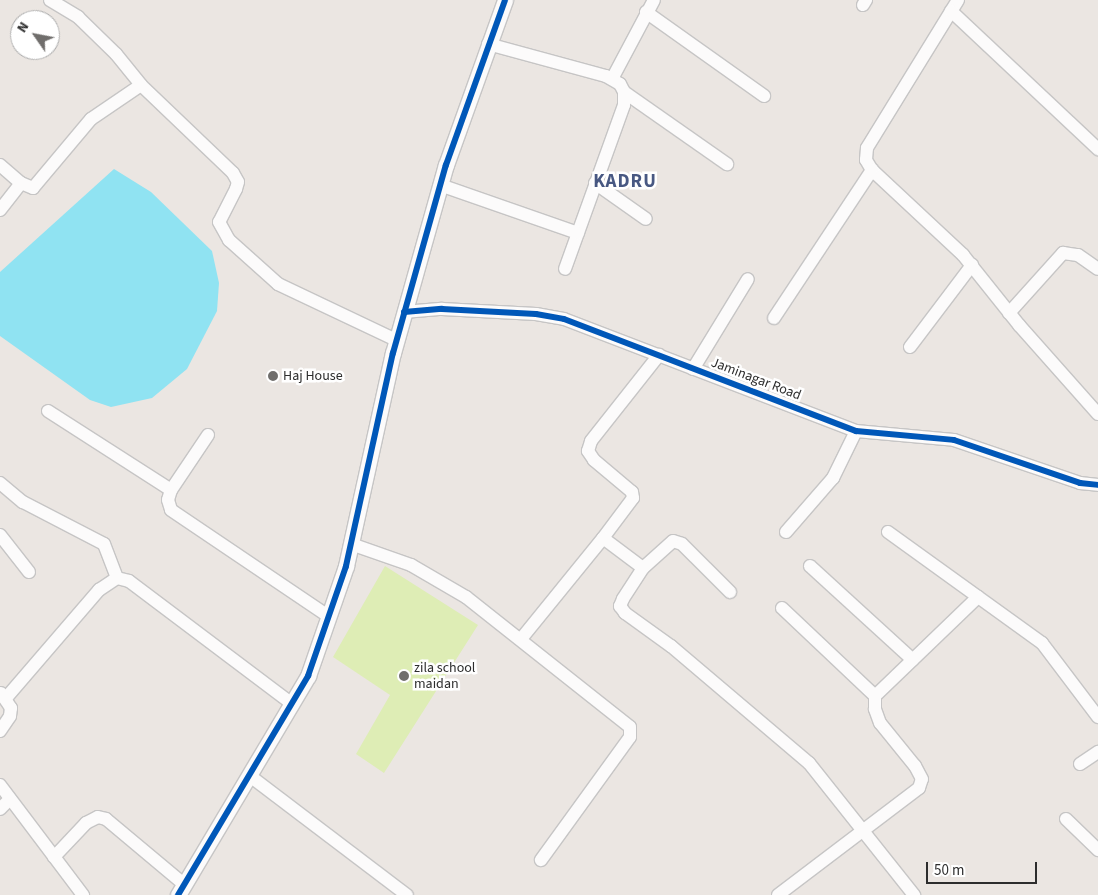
<!DOCTYPE html>
<html>
<head>
<meta charset="utf-8">
<style>
	body { margin:0 }
	#map { position:relative; width:1098px; height:895px; overflow:hidden; background:#ebe6e2; font-family:"Source Sans 3",sans-serif }
	div>[style] { position:absolute }
	.pitch>* { inset:0; background:#deedb5 }
	.water>* { inset:0; background:#90e3f2 }
	.roads { filter:drop-shadow(1px 0 #c6c5c5) drop-shadow(-1px 0 #c6c5c5) drop-shadow(0 1px #c6c5c5) drop-shadow(0 -1px #c6c5c5) }
	.minor>* { height:12px; margin:-6px; padding:0 6px; transform-origin:6px; border-radius:6px; background:#fcfbfb }
	.tertiary>* { height:15px; margin:-7.5px; padding:0 7.5px; transform-origin:7.5px; border-radius:7.5px; background:#fcfbfb }
	.cycleway>* { height:6px; margin:-3px; padding:0 3px; transform-origin:3px; border-radius:3px; background:#0057b8 }
	.dots>* { width:14px; height:14px; translate:-50% -50%; box-sizing:border-box; border:2px solid #fff; border-radius:50% }
	span { translate:-50% -50%; white-space:nowrap; text-align:center; line-height:1.15; -webkit-text-stroke:5px #fff; paint-order:stroke }
	.poi-label { font-size:14px; color:#2d2d2d }
	.left { translate:0 -50%; text-align:left }
	.street-label { font-size:14px; color:#2d2d2d }
	.district-label { font-size:19px; color:#485882; font-weight:700; letter-spacing:1px }
	.north { position:absolute; left:10px; top:10px; width:50px; height:50px; box-sizing:border-box; background:#fff; border:1px solid #ababab; border-radius:50%; rotate:303deg; font-size:14px; font-weight:700; line-height:20px; text-align:center; color:#2d2d2d }
	.north::after { content:''; display:block; margin:auto; width:18px; height:22px; background:#706e6c; clip-path:polygon(50% 0,100% 100%,50% 72%,0 100%) }
	.scale { position:absolute; left:926px; top:862px; width:111px; height:22px; box-sizing:border-box; border:2px solid #2d2d2d; border-top:0; padding-left:6px; font-size:15px; line-height:18px; white-space:nowrap; color:#2d2d2d; -webkit-text-stroke:4px #fff; paint-order:stroke }
</style>
</head>
<body>
<div id="map">
	<div class="pitch">
		<div style="clip-path:polygon(385px 566px,478px 625px,384px 773px,356px 754px,390px 695px,333px 657px)"></div>
	</div>
	<div class="water">
		<div style="clip-path:polygon(114px 169px,151px 192px,212px 251px,219px 283px,217px 311px,187px 369px,152px 398px,111px 407px,90px 400px,0 336px,0 272px)"></div>
	</div>
	<div class="roads">
		<div class="minor">
			<div style="left:50px;top:0;width:33px;rotate:31deg"></div>
			<div style="left:78px;top:17px;width:53px;rotate:44.2deg"></div>
			<div style="left:116px;top:54px;width:40px;rotate:51deg"></div>
			<div style="left:141px;top:85px;width:127px;rotate:43.7deg"></div>
			<div style="left:233px;top:173px;width:10px;rotate:61deg"></div>
			<div style="left:238px;top:182px;width:7px;rotate:106deg"></div>
			<div style="left:236px;top:189px;width:37px;rotate:117deg"></div>
			<div style="left:219px;top:222px;width:21px;rotate:61deg"></div>
			<div style="left:229px;top:240px;width:66px;rotate:41.9deg"></div>
			<div style="left:278px;top:284px;width:131px;rotate:25.4deg"></div>
			<div style="left:958px;top:0;width:174px;rotate:121.6deg"></div>
			<div style="left:867px;top:148px;width:12px;rotate:95deg"></div>
			<div style="left:866px;top:160px;width:12px;rotate:59deg"></div>
			<div style="left:872px;top:170px;width:125px;rotate:43deg"></div>
			<div style="left:963px;top:255px;width:90px;rotate:51.3deg"></div>
			<div style="left:1019px;top:325px;width:119px;rotate:48.4deg"></div>
			<div style="left:863px;top:5px;width:6px;rotate:-59deg"></div>
			<div style="left:951px;top:11px;width:202px;rotate:43.2deg"></div>
			<div style="left:646px;top:12px;width:145px;rotate:35.4deg"></div>
			<div style="left:488px;top:44px;width:122px;rotate:15.2deg"></div>
			<div style="left:606px;top:76px;width:16px;rotate:30deg"></div>
			<div style="left:620px;top:84px;width:9px;rotate:63deg"></div>
			<div style="left:624px;top:92px;width:13px;rotate:90deg"></div>
			<div style="left:624px;top:105px;width:174px;rotate:109.8deg"></div>
			<div style="left:612px;top:79px;width:89px;rotate:-62deg"></div>
			<div style="left:624px;top:92px;width:126px;rotate:35deg"></div>
			<div style="left:0;top:165px;width:28px;rotate:41deg"></div>
			<div style="left:21px;top:183px;width:13px;rotate:23deg"></div>
			<div style="left:33px;top:188px;width:90px;rotate:-50deg"></div>
			<div style="left:91px;top:119px;width:60px;rotate:-34.2deg"></div>
			<div style="left:595px;top:183px;width:62px;rotate:35.2deg"></div>
			<div style="left:440px;top:185px;width:146px;rotate:19.2deg"></div>
			<div style="left:0;top:210px;width:34px;rotate:-52deg"></div>
			<div style="left:404px;top:312px;width:38px;rotate:-5deg"></div>
			<div style="left:442px;top:309px;width:94px;rotate:3deg"></div>
			<div style="left:536px;top:314px;width:28px;rotate:10deg"></div>
			<div style="left:564px;top:319px;width:313px;rotate:21deg"></div>
			<div style="left:856px;top:431px;width:98px;rotate:5.2deg"></div>
			<div style="left:954px;top:440px;width:133px;rotate:18.8deg"></div>
			<div style="left:1080px;top:483px;width:18px;rotate:6deg"></div>
			<div style="left:1009px;top:313px;width:81px;rotate:-48deg"></div>
			<div style="left:1063px;top:253px;width:15px;rotate:8deg"></div>
			<div style="left:1078px;top:255px;width:24px;rotate:35deg"></div>
			<div style="left:774px;top:318px;width:178px;rotate:-56.5deg"></div>
			<div style="left:910px;top:347px;width:103px;rotate:-52.9deg"></div>
			<div style="left:693px;top:369px;width:105px;rotate:-58.6deg"></div>
			<div style="left:48px;top:411px;width:146px;rotate:32.7deg"></div>
			<div style="left:208px;top:435px;width:66px;rotate:123.9deg"></div>
			<div style="left:171px;top:490px;width:10px;rotate:107deg"></div>
			<div style="left:168px;top:500px;width:10px;rotate:73deg"></div>
			<div style="left:171px;top:510px;width:189px;rotate:34deg"></div>
			<div style="left:0;top:483px;width:30px;rotate:40deg"></div>
			<div style="left:23px;top:502px;width:91px;rotate:27.4deg"></div>
			<div style="left:104px;top:544px;width:36px;rotate:69deg"></div>
			<div style="left:786px;top:532px;width:72px;rotate:-49deg"></div>
			<div style="left:833px;top:478px;width:52px;rotate:-63.9deg"></div>
			<div style="left:888px;top:532px;width:190px;rotate:35.8deg"></div>
			<div style="left:1042px;top:643px;width:93px;rotate:52.9deg"></div>
			<div style="left:0;top:535px;width:47px;rotate:51.9deg"></div>
			<div style="left:603px;top:538px;width:50px;rotate:-53.1deg"></div>
			<div style="left:633px;top:498px;width:6px;rotate:-99deg"></div>
			<div style="left:632px;top:492px;width:50px;rotate:-139.9deg"></div>
			<div style="left:594px;top:460px;width:11px;rotate:-124deg"></div>
			<div style="left:588px;top:451px;width:10px;rotate:-73deg"></div>
			<div style="left:591px;top:441px;width:110px;rotate:-51.7deg"></div>
			<div style="left:351px;top:544px;width:64px;rotate:19.3deg"></div>
			<div style="left:411px;top:565px;width:64px;rotate:30.2deg"></div>
			<div style="left:466px;top:597px;width:209px;rotate:38.4deg"></div>
			<div style="left:630px;top:727px;width:10px;rotate:90deg"></div>
			<div style="left:630px;top:737px;width:152px;rotate:125.9deg"></div>
			<div style="left:810px;top:566px;width:139px;rotate:42.4deg"></div>
			<div style="left:643px;top:568px;width:37px;rotate:123deg"></div>
			<div style="left:623px;top:599px;width:8px;rotate:113deg"></div>
			<div style="left:620px;top:606px;width:9px;rotate:54deg"></div>
			<div style="left:625px;top:613px;width:57px;rotate:35.7deg"></div>
			<div style="left:671px;top:646px;width:181px;rotate:40.3deg"></div>
			<div style="left:809px;top:763px;width:169px;rotate:51.5deg"></div>
			<div style="left:782px;top:608px;width:128px;rotate:43.4deg"></div>
			<div style="left:875px;top:696px;width:143px;rotate:-43.9deg"></div>
			<div style="left:521px;top:639px;width:130px;rotate:-50.9deg"></div>
			<div style="left:603px;top:538px;width:50px;rotate:36.9deg"></div>
			<div style="left:643px;top:568px;width:40px;rotate:-42deg"></div>
			<div style="left:673px;top:541px;width:9px;rotate:18deg"></div>
			<div style="left:682px;top:544px;width:68px;rotate:45deg"></div>
			<div style="left:6px;top:698px;width:143px;rotate:-49.3deg"></div>
			<div style="left:99px;top:590px;width:22px;rotate:-34deg"></div>
			<div style="left:117px;top:578px;width:12px;rotate:14deg"></div>
			<div style="left:129px;top:581px;width:204px;rotate:37deg"></div>
			<div style="left:0;top:731px;width:18px;rotate:-56deg"></div>
			<div style="left:10px;top:716px;width:8px;rotate:-83deg"></div>
			<div style="left:11px;top:708px;width:18px;rotate:-124deg"></div>
			<div style="left:1080px;top:764px;width:22px;rotate:-34deg"></div>
			<div style="left:250px;top:776px;width:197px;rotate:37.2deg"></div>
			<div style="left:0;top:785px;width:138px;rotate:53deg"></div>
			<div style="left:0;top:809px;width:14px;rotate:-45deg"></div>
			<div style="left:1066px;top:819px;width:45px;rotate:44.1deg"></div>
			<div style="left:54px;top:857px;width:47px;rotate:-46.7deg"></div>
			<div style="left:86px;top:823px;width:13px;rotate:-27deg"></div>
			<div style="left:98px;top:817px;width:8px;rotate:14deg"></div>
			<div style="left:106px;top:819px;width:103px;rotate:39.9deg"></div>
			<div style="left:778px;top:895px;width:177px;rotate:-37.2deg"></div>
			<div style="left:919px;top:788px;width:9px;rotate:-72deg"></div>
			<div style="left:922px;top:779px;width:15px;rotate:-118deg"></div>
			<div style="left:915px;top:766px;width:55px;rotate:-129.1deg"></div>
			<div style="left:880px;top:723px;width:15px;rotate:-110deg"></div>
			<div style="left:875px;top:709px;width:13px;rotate:-90deg"></div>
		</div>
		<div class="tertiary">
			<div style="left:178px;top:895px;width:255px;rotate:-59.3deg"></div>
			<div style="left:308px;top:676px;width:116px;rotate:-70.9deg"></div>
			<div style="left:346px;top:566px;width:218px;rotate:-77.6deg"></div>
			<div style="left:393px;top:353px;width:195px;rotate:-74.3deg"></div>
			<div style="left:446px;top:165px;width:175px;rotate:-70.3deg"></div>
		</div>
	</div>
	<div class="cycleway">
		<div style="left:404px;top:312px;width:38px;rotate:-5deg"></div>
		<div style="left:442px;top:309px;width:94px;rotate:3deg"></div>
		<div style="left:536px;top:314px;width:28px;rotate:10deg"></div>
		<div style="left:564px;top:319px;width:313px;rotate:21deg"></div>
		<div style="left:856px;top:431px;width:98px;rotate:5.2deg"></div>
		<div style="left:954px;top:440px;width:133px;rotate:18.8deg"></div>
		<div style="left:1080px;top:483px;width:18px;rotate:6deg"></div>
		<div style="left:178px;top:895px;width:255px;rotate:-59.3deg"></div>
		<div style="left:308px;top:676px;width:116px;rotate:-70.9deg"></div>
		<div style="left:346px;top:566px;width:218px;rotate:-77.6deg"></div>
		<div style="left:393px;top:353px;width:195px;rotate:-74.3deg"></div>
		<div style="left:446px;top:165px;width:175px;rotate:-70.3deg"></div>
	</div>
	<div class="dots">
		<div style="left:273px;top:376px;background:#706e6c"></div>
		<div style="left:404px;top:676px;background:#706e6c"></div>
	</div>
	<div class="poi-label">
		<span class="left" style="left:283px;top:376px">Haj House</span>
		<span class="left" style="left:414px;top:676px">zila school<br>maidan</span>
	</div>
	<div class="street-label">
		<span style="left:756px;top:379px;rotate:21deg">Jaminagar Road</span>
	</div>
	<div class="district-label">
		<span style="left:625px;top:182px">KADRU</span>
	</div>
	<div class="north">N</div>
	<div class="scale">50 m</div>
</div>
</body>
</html>
